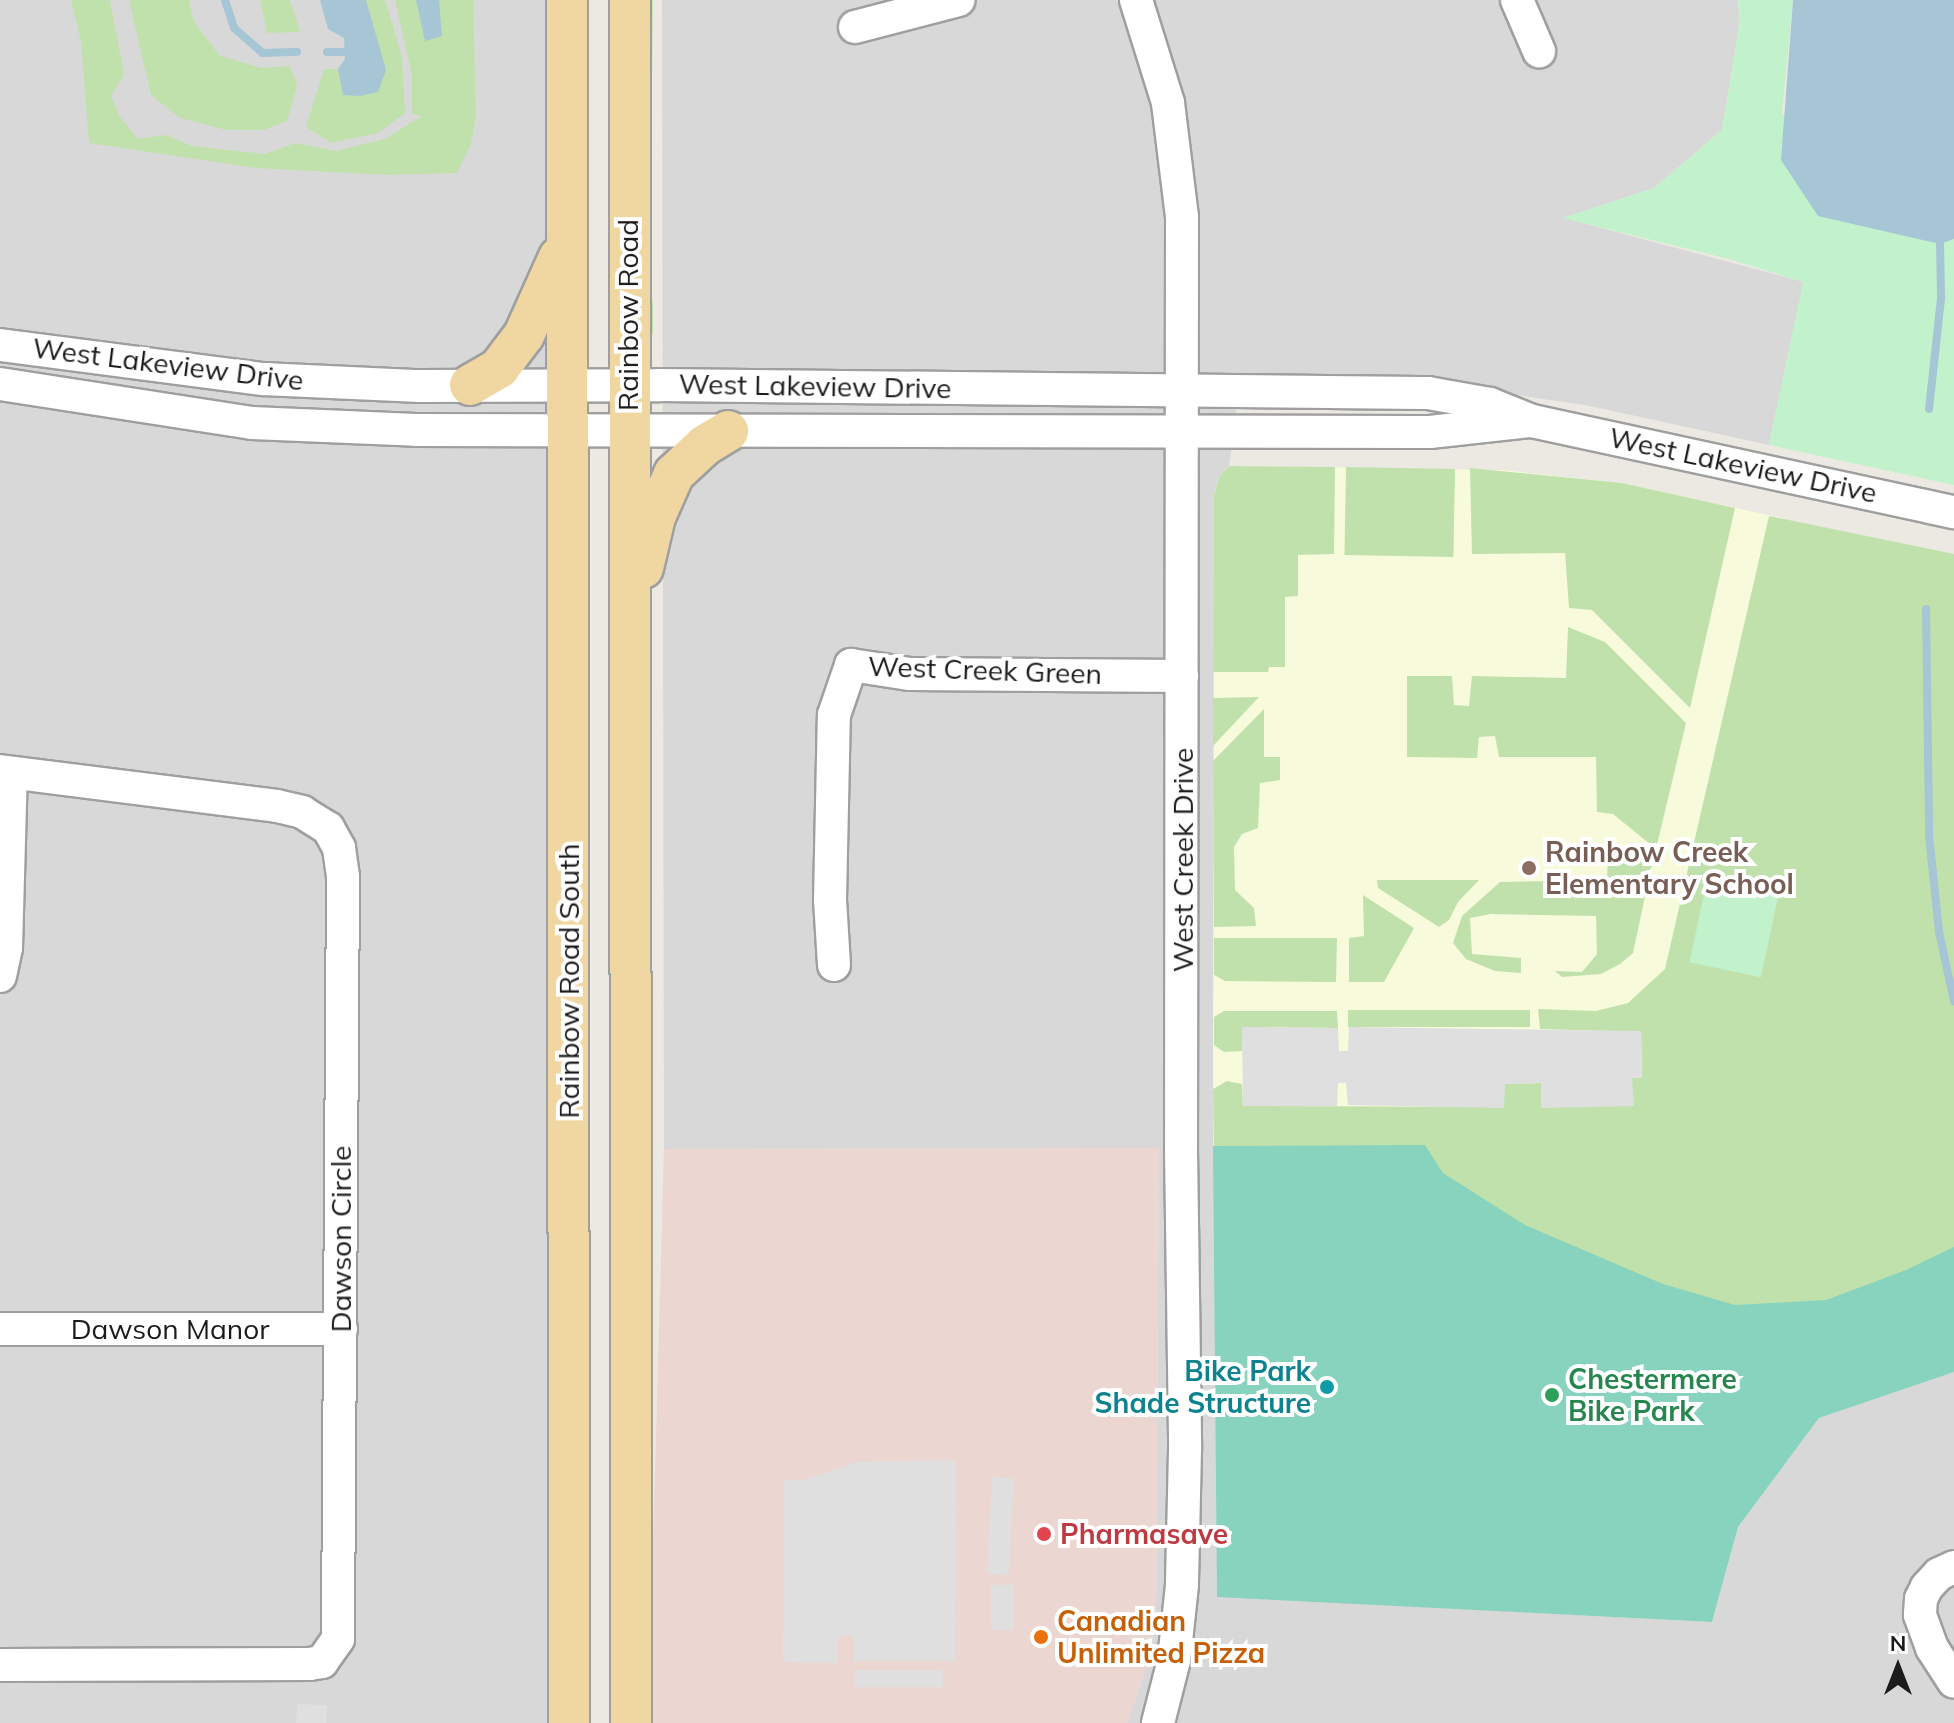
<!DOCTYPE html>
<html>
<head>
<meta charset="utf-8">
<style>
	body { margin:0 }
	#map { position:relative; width:1954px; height:1723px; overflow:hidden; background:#ebe9e2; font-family:Mulish,sans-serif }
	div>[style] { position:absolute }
	.residential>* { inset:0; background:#d9d8d8; transform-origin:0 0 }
	.commercial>* { inset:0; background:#ebd6d2 }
	.education>* { inset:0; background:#f7fbdb }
	.grass>* { inset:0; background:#c1e1ac; transform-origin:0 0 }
	.park>* { inset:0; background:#c2f2cb; transform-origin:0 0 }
	.pitch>* { inset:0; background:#87d3bd }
	.parking>* { inset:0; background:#dfdfdf; transform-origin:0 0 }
	.water>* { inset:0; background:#a6c5d5 }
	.stream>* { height:8px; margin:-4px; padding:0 4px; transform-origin:4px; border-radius:4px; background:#a6c5d5 }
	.roads { filter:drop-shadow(2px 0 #9f9f9f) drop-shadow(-2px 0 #9f9f9f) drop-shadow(0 2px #9f9f9f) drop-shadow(0 -2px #9f9f9f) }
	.minor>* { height:32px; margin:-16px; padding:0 16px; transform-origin:16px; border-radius:16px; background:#fff }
	.major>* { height:40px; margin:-20px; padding:0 20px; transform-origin:20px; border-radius:20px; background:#f0d6a1 }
	.dots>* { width:22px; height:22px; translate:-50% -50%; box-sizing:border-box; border:4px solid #fff; border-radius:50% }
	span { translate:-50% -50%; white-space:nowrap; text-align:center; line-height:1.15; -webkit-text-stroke:8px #fff; paint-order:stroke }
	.street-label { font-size:28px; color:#1b1b1b }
	.education-label { font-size:28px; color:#785e54; font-weight:700 }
	.left { translate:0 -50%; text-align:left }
	.culture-label { font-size:28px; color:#0d838f; font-weight:700 }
	.right { translate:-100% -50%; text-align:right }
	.leisure-label { font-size:28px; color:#27864d; font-weight:700 }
	.health-label { font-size:28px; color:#be3a42; font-weight:700 }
	.food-label { font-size:28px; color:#c56008; font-weight:700 }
	.north { position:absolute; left:1858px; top:1627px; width:80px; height:80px; -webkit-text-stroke:6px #fff; paint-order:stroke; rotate:0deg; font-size:22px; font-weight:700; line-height:32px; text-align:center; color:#1b1b1b }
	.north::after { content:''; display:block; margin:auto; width:28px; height:36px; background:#1b1b1b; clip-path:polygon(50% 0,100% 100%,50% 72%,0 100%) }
</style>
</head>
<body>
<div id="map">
	<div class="residential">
		<div style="left:0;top:0;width:553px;height:1723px"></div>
		<div style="clip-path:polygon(662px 0,1738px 0,1740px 20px,1722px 130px,1654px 188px,1564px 218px,1804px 282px,1769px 445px,1585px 405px,1419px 381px,1241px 375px,1229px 466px,1219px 477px,1214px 495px,1217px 1596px,1712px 1622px,1738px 1527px,1819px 1418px,1954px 1372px,1954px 1723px,1127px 1723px,1146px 1668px,1156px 1621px,1159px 1148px,664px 1149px)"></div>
	</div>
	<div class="commercial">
		<div style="clip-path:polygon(1159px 1148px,1156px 1621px,1146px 1668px,1127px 1723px,648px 1723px,664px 1149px)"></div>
	</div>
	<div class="education">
		<div style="clip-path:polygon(1229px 466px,1501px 470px,1622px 483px,1786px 519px,1904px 1089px,1213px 1146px,1214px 495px,1219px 477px)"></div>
	</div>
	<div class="grass">
		<div style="clip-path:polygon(71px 0,110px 0,124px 75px,111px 96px,120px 117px,138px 139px,166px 135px,192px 146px,264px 154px,296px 143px,336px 151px,385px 139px,422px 116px,412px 114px,412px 75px,395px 0,473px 0,476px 115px,471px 144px,457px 173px,389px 175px,256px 168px,89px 143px,81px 41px)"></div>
		<div style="clip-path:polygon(129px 0,189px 0,194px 22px,220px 56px,262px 68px,290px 66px,297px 85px,287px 121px,264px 130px,226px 130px,180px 118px,151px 95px)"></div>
		<div style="clip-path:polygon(260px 0,290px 0,300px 32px,267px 33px)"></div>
		<div style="clip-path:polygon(366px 0,385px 0,402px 57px,405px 113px,378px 133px,331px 143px,306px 127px,324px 69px,338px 69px,343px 95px,385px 70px)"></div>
		<div style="clip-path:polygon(643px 0,653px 0,650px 243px,645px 261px,653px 304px,653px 334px,650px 337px,646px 327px,643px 246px)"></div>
		<div style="clip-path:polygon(1229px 466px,1335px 467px,1334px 554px,1298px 555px,1298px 596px,1285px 597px,1285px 667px,1269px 667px,1268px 672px,1213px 672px,1214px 495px,1219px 477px)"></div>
		<div style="left:1346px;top:467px;width:109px;height:88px;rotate:1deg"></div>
		<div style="clip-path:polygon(1470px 468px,1622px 483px,1735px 508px,1690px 708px,1592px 610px,1569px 608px,1565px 553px,1472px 554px)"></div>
		<div style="clip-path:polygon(1769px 516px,1954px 554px,1954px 1350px,1216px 1327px,1213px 1089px,1227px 1081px,1242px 1084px,1243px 1106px,1504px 1107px,1504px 1084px,1541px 1083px,1542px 1108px,1632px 1078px,1642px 1078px,1641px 1032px,1540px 1029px,1538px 1009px,1596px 1011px,1628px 1003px,1665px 969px)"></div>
		<div style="clip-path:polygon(1568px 627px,1605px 642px,1686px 723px,1656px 849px,1613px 814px,1597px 812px,1596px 757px,1499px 757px,1495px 736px,1479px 737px,1477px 758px,1407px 757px,1407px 676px,1452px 676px,1454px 705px,1469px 706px,1472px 676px,1566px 678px)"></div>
		<div style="clip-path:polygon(1259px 697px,1213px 746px,1213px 698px)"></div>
		<div style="clip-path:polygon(1264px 709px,1264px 757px,1280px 757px,1280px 780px,1260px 783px,1258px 828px,1242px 834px,1234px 847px,1235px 890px,1254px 908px,1256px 926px,1214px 927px,1213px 761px)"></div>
		<div style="clip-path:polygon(1616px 843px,1652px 864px,1633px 953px,1620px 964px,1601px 974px,1562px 977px,1555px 971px,1582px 972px,1597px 954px,1596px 916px,1491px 914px,1470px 918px,1472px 954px,1521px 958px,1521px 973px,1495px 971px,1466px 959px,1453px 943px,1462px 916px,1500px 882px,1607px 880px,1608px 852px)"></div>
		<div style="clip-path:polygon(1377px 880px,1479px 880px,1458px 902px,1449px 920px,1439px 927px,1378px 888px)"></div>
		<div style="clip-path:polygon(1363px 895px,1414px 928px,1384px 982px,1349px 982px,1349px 938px,1364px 936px)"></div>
		<div style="clip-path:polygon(1214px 938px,1337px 938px,1336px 982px,1225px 981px,1214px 975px)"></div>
		<div style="left:1348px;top:1010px;width:182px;height:17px"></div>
		<div style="clip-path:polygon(1224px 1011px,1337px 1011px,1338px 1028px,1243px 1027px,1242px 1051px,1224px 1052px,1214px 1045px,1214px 1017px)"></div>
	</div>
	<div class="park">
		<div style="clip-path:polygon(1738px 0,1793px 0,1782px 113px,1940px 244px,1954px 239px,1954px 485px,1769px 445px,1803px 282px,1729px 259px,1563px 218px,1654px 188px,1722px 130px,1740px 20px)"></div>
		<div style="left:1707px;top:880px;width:73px;height:84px;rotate:12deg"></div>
	</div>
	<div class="pitch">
		<div style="clip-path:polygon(1425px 1145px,1443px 1173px,1525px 1225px,1663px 1284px,1735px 1305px,1826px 1300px,1906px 1270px,1954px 1247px,1954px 1372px,1819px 1418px,1738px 1527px,1712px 1622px,1217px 1597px,1213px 1146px)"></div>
	</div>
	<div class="parking">
		<div style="clip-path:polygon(1242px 1027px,1338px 1028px,1339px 1051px,1348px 1051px,1349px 1027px,1641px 1031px,1642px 1078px,1632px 1078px,1634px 1106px,1541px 1108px,1541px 1083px,1505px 1084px,1504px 1108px,1348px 1105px,1346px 1083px,1338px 1083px,1337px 1106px,1243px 1106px)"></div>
		<div style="clip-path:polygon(956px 1460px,955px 1661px,854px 1661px,854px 1641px,851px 1636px,842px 1636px,837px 1641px,837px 1663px,783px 1662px,784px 1480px,805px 1480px,856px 1462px)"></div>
		<div style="left:992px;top:1477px;width:22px;height:97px;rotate:3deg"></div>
		<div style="left:991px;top:1585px;width:23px;height:45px"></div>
		<div style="left:855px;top:1670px;width:88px;height:17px"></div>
		<div style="left:297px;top:1704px;width:30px;height:19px;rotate:2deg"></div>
	</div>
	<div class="water">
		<div style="clip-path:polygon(320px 0,366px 0,386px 70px,378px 92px,360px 96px,343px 95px,338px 69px,345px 59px,344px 38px,328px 29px)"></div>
		<div style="clip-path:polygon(416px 0,439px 0,442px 36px,425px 41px)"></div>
		<div style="clip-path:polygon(1793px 0,1954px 0,1954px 239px,1940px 244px,1818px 216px,1781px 160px)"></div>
	</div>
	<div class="stream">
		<div style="left:225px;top:0;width:29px;rotate:72deg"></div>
		<div style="left:234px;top:28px;width:38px;rotate:41deg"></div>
		<div style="left:263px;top:53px;width:34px;rotate:-2deg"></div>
		<div style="left:327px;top:52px;width:18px"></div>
		<div style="left:1929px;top:409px;width:111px;rotate:-83.8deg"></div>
		<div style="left:1941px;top:299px;width:55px;rotate:-91deg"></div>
		<div style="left:1926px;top:609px;width:226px;rotate:89.2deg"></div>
		<div style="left:1929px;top:835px;width:98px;rotate:84.1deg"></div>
		<div style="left:1939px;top:932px;width:71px;rotate:77.7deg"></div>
	</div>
	<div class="roads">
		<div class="minor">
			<div style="left:1136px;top:0;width:108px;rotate:72.7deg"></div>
			<div style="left:1168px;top:103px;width:115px;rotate:83deg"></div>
			<div style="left:1182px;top:217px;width:933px;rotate:90.06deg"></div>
			<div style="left:1181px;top:1150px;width:300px;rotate:89.2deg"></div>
			<div style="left:1185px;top:1450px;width:135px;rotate:91.3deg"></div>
			<div style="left:1182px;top:1585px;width:75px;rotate:96.1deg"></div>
			<div style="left:1174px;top:1660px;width:65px;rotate:104.3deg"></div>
			<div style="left:1517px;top:0;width:56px;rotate:66.7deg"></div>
			<div style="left:855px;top:27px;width:107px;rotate:-14.6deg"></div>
			<div style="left:0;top:345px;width:265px;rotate:7.4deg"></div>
			<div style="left:263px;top:379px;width:157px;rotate:2.6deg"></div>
			<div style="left:420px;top:386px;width:240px;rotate:-0.2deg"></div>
			<div style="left:660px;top:385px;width:768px;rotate:0.6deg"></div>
			<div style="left:1428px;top:393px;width:63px;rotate:10.1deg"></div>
			<div style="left:1490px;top:404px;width:45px;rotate:22deg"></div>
			<div style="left:1532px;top:421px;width:432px;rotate:12.2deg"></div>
			<div style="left:0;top:384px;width:255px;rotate:8.8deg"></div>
			<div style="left:252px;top:423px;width:164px;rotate:2.4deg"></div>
			<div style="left:416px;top:430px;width:1014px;rotate:0.11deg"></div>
			<div style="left:1430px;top:432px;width:100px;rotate:-6.3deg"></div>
			<div style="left:0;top:771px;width:279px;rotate:7.2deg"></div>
			<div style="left:277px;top:806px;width:26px;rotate:13deg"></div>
			<div style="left:302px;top:812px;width:31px;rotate:32deg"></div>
			<div style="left:328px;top:828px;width:23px;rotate:61deg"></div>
			<div style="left:339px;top:848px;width:29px;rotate:82deg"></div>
			<div style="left:343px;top:877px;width:762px;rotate:90.38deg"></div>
			<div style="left:338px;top:1639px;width:28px;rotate:125deg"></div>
			<div style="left:322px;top:1662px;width:12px;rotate:171deg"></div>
			<div style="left:310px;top:1664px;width:310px;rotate:179.8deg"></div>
			<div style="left:834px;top:965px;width:65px;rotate:-93.5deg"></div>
			<div style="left:830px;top:900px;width:185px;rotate:-88.8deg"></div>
			<div style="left:834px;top:715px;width:53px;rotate:-71.2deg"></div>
			<div style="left:851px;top:665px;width:60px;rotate:8.7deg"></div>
			<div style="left:910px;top:674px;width:272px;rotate:0.4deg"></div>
			<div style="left:0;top:976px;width:29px;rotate:-78deg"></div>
			<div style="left:6px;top:948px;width:175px;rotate:-88.4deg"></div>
			<div style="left:0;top:1329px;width:341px"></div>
			<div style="left:1954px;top:1567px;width:17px;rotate:155deg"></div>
			<div style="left:1939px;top:1574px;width:18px;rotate:133deg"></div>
			<div style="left:1927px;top:1587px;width:13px;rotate:117deg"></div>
			<div style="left:1921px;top:1599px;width:16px;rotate:94deg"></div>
			<div style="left:1920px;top:1615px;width:35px;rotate:70deg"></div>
			<div style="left:1932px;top:1648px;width:40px;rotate:57.1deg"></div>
		</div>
		<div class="major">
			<div style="left:567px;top:0;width:1723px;rotate:89.93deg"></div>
			<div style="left:630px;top:0;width:1723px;rotate:89.97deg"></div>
			<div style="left:470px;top:385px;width:34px;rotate:-30deg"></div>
			<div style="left:499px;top:368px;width:41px;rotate:-52.9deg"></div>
			<div style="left:524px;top:335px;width:85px;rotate:-65.8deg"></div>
			<div style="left:643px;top:568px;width:52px;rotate:-76.8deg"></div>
			<div style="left:655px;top:517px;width:47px;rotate:-66.2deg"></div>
			<div style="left:674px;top:474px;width:42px;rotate:-43.1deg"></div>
			<div style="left:705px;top:445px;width:27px;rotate:-31deg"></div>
		</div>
	</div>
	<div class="dots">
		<div style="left:1529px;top:868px;background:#8d6e63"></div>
		<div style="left:1327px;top:1387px;background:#0f9aa8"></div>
		<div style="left:1552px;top:1395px;background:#2e9e5b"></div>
		<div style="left:1044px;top:1534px;background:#e0444e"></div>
		<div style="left:1041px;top:1637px;background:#e8710a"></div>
	</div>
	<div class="street-label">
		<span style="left:628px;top:315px;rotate:-90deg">Rainbow Road</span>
		<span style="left:168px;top:364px;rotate:7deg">West Lakeview Drive</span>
		<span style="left:815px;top:386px;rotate:1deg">West Lakeview Drive</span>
		<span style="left:1743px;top:465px;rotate:12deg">West Lakeview Drive</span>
		<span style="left:985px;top:670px;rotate:2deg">West Creek Green</span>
		<span style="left:1183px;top:860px;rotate:-90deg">West Creek Drive</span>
		<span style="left:569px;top:981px;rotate:-90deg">Rainbow Road South</span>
		<span style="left:341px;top:1239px;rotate:-90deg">Dawson Circle</span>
		<span style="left:170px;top:1329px">Dawson Manor</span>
	</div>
	<div class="education-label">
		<span class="left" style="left:1545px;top:868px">Rainbow Creek<br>Elementary School</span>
	</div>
	<div class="culture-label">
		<span class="right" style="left:1311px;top:1387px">Bike Park<br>Shade Structure</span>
	</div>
	<div class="leisure-label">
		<span class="left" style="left:1568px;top:1395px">Chestermere<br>Bike Park</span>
	</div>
	<div class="health-label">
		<span class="left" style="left:1060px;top:1534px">Pharmasave</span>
	</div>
	<div class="food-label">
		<span class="left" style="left:1057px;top:1637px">Canadian<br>Unlimited Pizza</span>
	</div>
	<div class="north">N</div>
</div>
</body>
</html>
